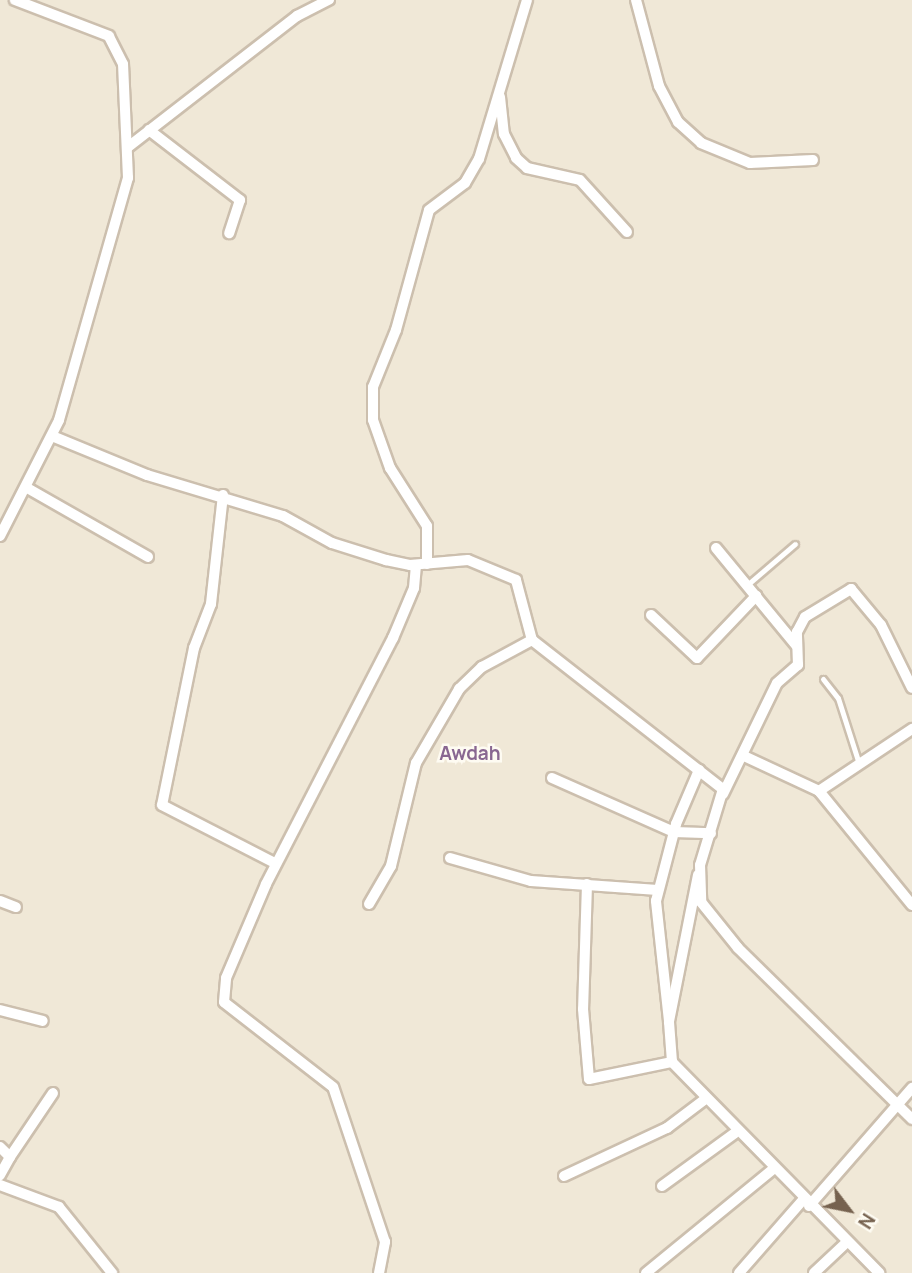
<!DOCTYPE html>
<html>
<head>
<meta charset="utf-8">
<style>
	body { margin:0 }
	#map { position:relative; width:912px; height:1273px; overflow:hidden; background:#fcf7eb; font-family:Manrope,sans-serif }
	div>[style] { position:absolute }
	.residential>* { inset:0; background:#f0e8d7; transform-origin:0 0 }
	.roads { filter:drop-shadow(2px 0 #ccbfae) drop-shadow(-2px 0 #ccbfae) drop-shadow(0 2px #ccbfae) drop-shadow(0 -2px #ccbfae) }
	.lane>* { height:5px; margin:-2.5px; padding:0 2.5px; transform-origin:2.5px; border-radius:2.5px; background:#fff }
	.street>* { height:10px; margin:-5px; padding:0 5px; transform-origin:5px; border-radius:5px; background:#fff }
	span { translate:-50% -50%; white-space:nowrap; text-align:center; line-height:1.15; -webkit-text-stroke:5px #fefbf2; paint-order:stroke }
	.neighbourhood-label { font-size:19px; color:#896791; font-weight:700 }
	.north { position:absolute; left:814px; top:1175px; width:70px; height:70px; -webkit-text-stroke:5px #fefbf2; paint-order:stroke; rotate:122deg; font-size:19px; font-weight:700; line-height:28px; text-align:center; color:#76624f }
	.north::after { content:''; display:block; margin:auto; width:24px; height:32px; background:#76624f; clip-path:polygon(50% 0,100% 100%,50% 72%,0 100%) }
</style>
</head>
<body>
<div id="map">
	<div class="residential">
		<div style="left:0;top:0;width:912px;height:1273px"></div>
	</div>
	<div class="roads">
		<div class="lane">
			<div style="left:747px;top:585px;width:63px;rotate:-40.5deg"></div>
			<div style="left:823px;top:679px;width:24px;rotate:52deg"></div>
			<div style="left:838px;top:698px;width:69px;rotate:72.3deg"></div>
		</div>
		<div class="street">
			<div style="left:636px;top:0;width:89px;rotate:75deg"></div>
			<div style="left:659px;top:86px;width:41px;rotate:62.2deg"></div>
			<div style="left:678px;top:122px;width:31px;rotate:42deg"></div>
			<div style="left:701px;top:143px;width:53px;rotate:22.2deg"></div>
			<div style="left:750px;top:163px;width:63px;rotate:-2.7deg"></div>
			<div style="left:500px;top:97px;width:37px;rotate:84deg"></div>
			<div style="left:504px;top:134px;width:27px;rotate:63deg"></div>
			<div style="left:516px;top:158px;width:15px;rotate:42deg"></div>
			<div style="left:527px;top:168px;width:54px;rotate:12.8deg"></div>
			<div style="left:580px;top:180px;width:70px;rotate:47.9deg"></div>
			<div style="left:149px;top:130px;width:115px;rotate:37.6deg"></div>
			<div style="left:240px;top:200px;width:35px;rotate:108deg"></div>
			<div style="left:128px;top:147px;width:214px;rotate:-37.8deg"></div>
			<div style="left:297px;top:16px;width:36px;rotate:-27deg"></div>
			<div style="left:52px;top:436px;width:103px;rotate:22.3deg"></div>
			<div style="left:147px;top:475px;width:142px;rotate:16.8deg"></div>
			<div style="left:283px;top:516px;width:56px;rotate:28.9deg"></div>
			<div style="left:332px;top:543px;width:57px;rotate:17.5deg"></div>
			<div style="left:386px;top:560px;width:25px;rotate:12deg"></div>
			<div style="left:410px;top:565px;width:58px;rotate:-4.9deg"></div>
			<div style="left:468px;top:560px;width:52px;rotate:22.6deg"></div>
			<div style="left:516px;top:580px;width:62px;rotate:75.1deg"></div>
			<div style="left:532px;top:640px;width:242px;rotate:38deg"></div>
			<div style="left:723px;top:789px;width:79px;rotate:106.8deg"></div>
			<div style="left:700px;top:865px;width:37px;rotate:88deg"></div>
			<div style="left:701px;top:902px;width:59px;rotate:51.2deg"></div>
			<div style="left:738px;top:948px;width:244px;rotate:44.5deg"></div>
			<div style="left:29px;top:489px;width:137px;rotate:29.7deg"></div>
			<div style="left:223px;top:495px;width:110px;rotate:96.3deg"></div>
			<div style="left:211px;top:604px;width:47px;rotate:111.1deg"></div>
			<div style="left:194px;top:648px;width:160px;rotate:101.5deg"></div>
			<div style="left:162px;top:805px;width:127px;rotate:27.2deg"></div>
			<div style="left:0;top:536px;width:130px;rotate:-63deg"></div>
			<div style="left:59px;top:420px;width:252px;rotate:-74.1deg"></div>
			<div style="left:128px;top:178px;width:114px;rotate:-92.5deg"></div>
			<div style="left:123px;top:64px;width:31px;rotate:-117deg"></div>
			<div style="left:109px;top:36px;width:101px;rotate:-159deg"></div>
			<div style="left:716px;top:548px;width:126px;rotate:50.5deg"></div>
			<div style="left:427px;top:564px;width:38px;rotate:-90deg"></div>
			<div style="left:427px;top:526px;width:69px;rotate:-122.5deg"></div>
			<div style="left:390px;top:468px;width:51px;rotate:-109.5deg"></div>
			<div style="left:373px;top:420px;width:33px;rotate:-90deg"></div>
			<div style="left:373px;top:387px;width:61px;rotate:-68deg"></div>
			<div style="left:396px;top:330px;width:124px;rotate:-74.6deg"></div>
			<div style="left:429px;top:210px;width:45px;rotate:-36.9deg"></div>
			<div style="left:465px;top:183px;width:28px;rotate:-60deg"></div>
			<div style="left:479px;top:159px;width:166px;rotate:-73.2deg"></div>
			<div style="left:651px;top:615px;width:63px;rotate:43.1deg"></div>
			<div style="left:697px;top:658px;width:86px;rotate:-46.4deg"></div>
			<div style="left:744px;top:756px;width:83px;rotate:25deg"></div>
			<div style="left:819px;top:791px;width:147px;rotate:50.8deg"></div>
			<div style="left:552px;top:778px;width:133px;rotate:23.9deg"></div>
			<div style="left:674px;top:832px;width:37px;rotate:2deg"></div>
			<div style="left:819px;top:791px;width:112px;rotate:-33.7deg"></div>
			<div style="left:723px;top:794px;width:123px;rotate:-64.1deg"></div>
			<div style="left:777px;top:683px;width:28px;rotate:-41deg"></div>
			<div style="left:798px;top:665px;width:33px;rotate:-92deg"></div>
			<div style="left:797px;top:632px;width:17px;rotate:-62deg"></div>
			<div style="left:805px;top:617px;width:54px;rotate:-31.3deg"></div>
			<div style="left:851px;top:589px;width:47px;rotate:50.2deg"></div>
			<div style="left:881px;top:625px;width:70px;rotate:63.8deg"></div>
			<div style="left:450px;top:858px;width:84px;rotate:15.9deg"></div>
			<div style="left:531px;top:881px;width:127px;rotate:4.1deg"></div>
			<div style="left:698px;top:875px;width:150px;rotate:101.2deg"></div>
			<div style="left:669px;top:1022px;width:40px;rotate:85.7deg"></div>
			<div style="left:672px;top:1062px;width:296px;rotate:45.5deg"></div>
			<div style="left:587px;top:884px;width:125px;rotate:91.8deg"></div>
			<div style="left:583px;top:1009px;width:70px;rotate:85.1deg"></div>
			<div style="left:589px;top:1079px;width:85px;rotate:-11.6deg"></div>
			<div style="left:0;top:901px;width:17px;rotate:21deg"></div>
			<div style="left:369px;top:904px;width:44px;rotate:-59.9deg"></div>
			<div style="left:391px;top:866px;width:106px;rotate:-76.4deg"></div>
			<div style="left:416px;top:763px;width:86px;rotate:-59.8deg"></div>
			<div style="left:459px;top:689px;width:32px;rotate:-44deg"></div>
			<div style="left:482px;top:667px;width:57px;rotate:-28.4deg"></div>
			<div style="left:0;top:1010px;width:44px;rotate:14.3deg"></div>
			<div style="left:669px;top:1021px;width:121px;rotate:-96.2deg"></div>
			<div style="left:656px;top:901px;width:80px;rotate:-75.4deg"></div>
			<div style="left:676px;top:824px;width:59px;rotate:-66.9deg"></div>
			<div style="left:0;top:1147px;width:14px;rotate:45deg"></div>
			<div style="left:10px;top:1157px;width:21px;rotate:119deg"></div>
			<div style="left:10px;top:1157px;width:77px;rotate:-56.1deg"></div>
			<div style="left:564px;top:1176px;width:114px;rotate:-25deg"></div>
			<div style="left:667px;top:1128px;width:46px;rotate:-37.1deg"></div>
			<div style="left:0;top:1185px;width:63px;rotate:20.4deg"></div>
			<div style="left:59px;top:1207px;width:85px;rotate:51.2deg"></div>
			<div style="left:662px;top:1186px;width:90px;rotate:-36deg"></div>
			<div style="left:809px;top:1206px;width:157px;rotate:-48.9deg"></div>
			<div style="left:379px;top:1273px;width:32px;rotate:-79deg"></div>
			<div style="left:385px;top:1242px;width:163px;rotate:-108.5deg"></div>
			<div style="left:333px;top:1087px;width:138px;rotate:-142.1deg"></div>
			<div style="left:224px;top:1002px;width:24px;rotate:-85deg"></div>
			<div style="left:226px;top:978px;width:102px;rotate:-66.9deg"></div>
			<div style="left:266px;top:884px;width:277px;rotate:-62.7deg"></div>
			<div style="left:393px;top:638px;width:54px;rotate:-67.2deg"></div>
			<div style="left:414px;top:588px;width:23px;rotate:-85deg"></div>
			<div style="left:646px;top:1273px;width:163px;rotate:-39.3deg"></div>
			<div style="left:739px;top:1273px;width:97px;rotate:-48.8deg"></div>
			<div style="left:814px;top:1273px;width:45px;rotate:-43.2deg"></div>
		</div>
	</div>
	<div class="neighbourhood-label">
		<span style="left:470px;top:754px">Awdah</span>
	</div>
	<div class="north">N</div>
</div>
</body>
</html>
